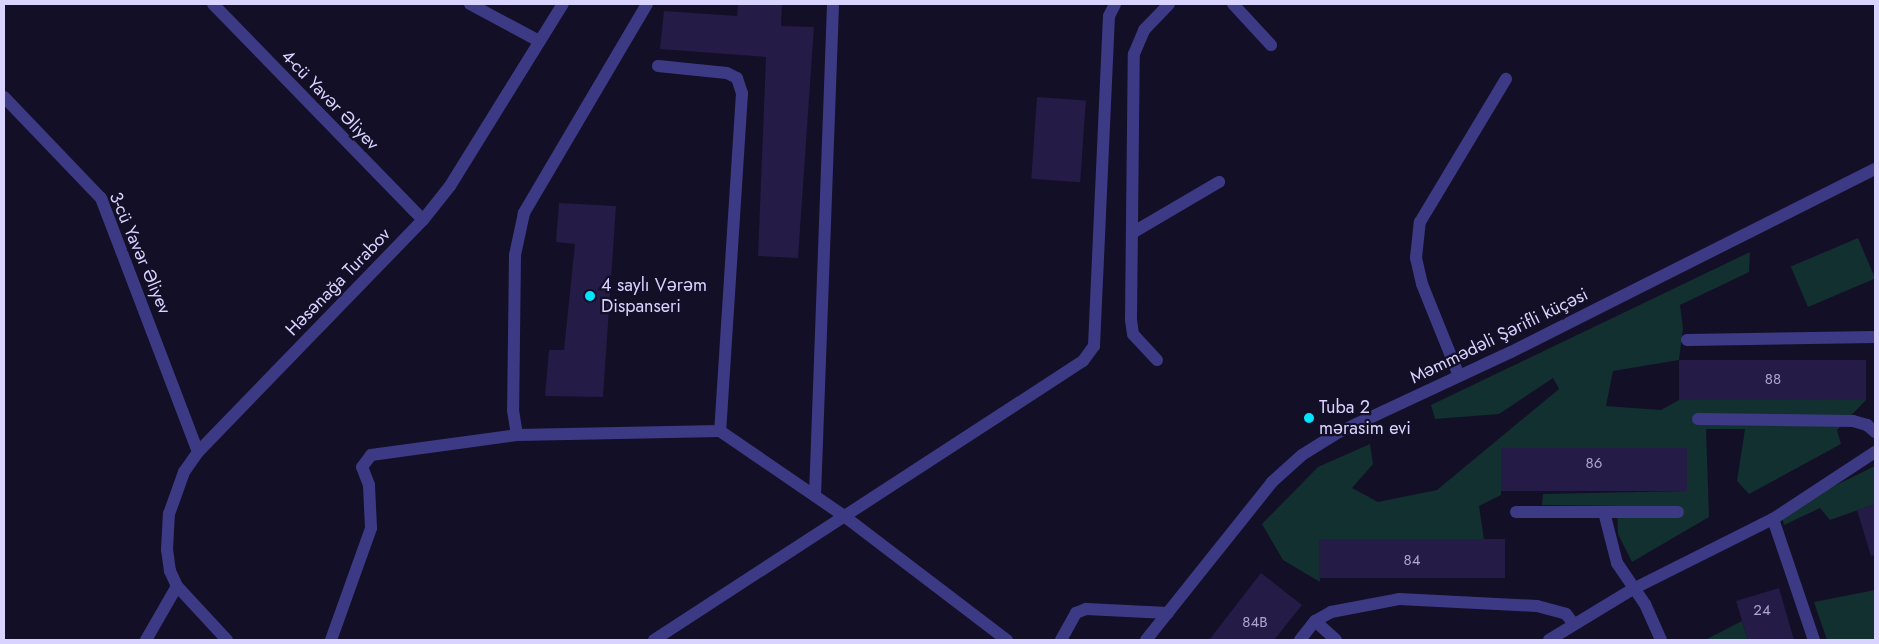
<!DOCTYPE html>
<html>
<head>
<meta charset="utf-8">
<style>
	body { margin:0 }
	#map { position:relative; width:1879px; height:644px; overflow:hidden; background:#130f26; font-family:Jost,sans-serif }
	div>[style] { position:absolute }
	.green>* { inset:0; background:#12302f; transform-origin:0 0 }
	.building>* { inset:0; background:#241b47; transform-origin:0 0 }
	.minor>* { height:12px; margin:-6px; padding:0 6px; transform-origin:6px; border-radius:6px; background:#3d3a85 }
	.dots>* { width:14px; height:14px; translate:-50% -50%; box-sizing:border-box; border:2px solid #130f26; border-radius:50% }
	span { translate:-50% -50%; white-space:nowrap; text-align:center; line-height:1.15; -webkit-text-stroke:4.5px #130f26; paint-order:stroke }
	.number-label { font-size:15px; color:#aca6d1 }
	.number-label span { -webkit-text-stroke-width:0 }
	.street-label { font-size:18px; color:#d9d4ff }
	.poi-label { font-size:18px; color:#d9d4ff }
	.left { translate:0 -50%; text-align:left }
	.frame { position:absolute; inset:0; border:5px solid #d9d4ff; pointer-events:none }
</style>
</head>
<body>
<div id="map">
	<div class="green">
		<div style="left:1858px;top:238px;width:44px;height:73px;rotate:67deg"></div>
		<div style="clip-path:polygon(1750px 252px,1749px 272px,1680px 305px,1683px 328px,1679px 360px,1613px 371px,1606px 406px,1661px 410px,1679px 400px,1866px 400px,1837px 430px,1841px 444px,1749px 494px,1737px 481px,1745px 429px,1706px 429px,1709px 517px,1632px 562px,1618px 534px,1617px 506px,1542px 505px,1543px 494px,1687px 491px,1687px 448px,1501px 451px,1501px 495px,1479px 506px,1484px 540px,1319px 544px,1320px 582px,1283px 560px,1262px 524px,1318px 467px,1370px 444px,1373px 464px,1352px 488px,1378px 502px,1437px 490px,1559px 389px,1553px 378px,1499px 414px,1435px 419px,1431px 405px)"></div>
		<div style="clip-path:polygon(1875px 466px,1875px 504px,1830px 520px,1820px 508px,1784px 525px,1781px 512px)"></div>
		<div style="clip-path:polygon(1875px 590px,1875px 640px,1827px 640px,1814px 602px)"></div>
		<div style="clip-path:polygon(1742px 621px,1748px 640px,1705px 640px)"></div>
	</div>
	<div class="building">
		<div style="clip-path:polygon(738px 4px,782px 4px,781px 26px,814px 27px,798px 258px,758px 256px,766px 57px,660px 49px,664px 11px,737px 16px)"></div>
		<div style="left:1037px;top:97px;width:49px;height:82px;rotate:4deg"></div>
		<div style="clip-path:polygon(559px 203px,616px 206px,603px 397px,545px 396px,549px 350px,564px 350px,575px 244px,556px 242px)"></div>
		<div style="left:1679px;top:360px;width:187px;height:40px"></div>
		<div style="left:1687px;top:448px;width:43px;height:186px;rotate:90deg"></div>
		<div style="clip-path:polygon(1875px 504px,1875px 555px,1871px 556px,1857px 510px)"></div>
		<div style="left:1505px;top:539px;width:39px;height:186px;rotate:90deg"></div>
		<div style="clip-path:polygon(1261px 573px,1302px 605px,1274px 640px,1209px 640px)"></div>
		<div style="clip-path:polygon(1779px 588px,1794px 640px,1748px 640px,1736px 601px)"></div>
	</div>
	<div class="minor">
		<div style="left:213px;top:4px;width:301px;rotate:45.8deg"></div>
		<div style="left:470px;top:4px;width:78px;rotate:28.2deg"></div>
		<div style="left:647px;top:4px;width:243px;rotate:120.5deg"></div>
		<div style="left:524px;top:213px;width:43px;rotate:102.1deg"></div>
		<div style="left:515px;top:255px;width:155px;rotate:90.7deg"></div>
		<div style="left:513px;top:410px;width:25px;rotate:81deg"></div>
		<div style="left:517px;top:435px;width:203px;rotate:-1.1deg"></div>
		<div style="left:720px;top:431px;width:150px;rotate:34.4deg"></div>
		<div style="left:844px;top:516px;width:205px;rotate:37.3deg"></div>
		<div style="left:1233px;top:4px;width:56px;rotate:47.2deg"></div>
		<div style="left:658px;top:66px;width:69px;rotate:5.8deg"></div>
		<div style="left:727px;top:73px;width:11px;rotate:27deg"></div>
		<div style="left:737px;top:78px;width:16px;rotate:72deg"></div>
		<div style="left:742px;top:93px;width:339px;rotate:93.7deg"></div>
		<div style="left:4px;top:97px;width:140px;rotate:46.2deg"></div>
		<div style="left:101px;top:198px;width:272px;rotate:69.1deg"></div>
		<div style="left:1132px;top:233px;width:101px;rotate:-30.4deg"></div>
		<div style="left:1687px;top:340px;width:188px;rotate:-0.9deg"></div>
		<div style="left:1157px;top:360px;width:35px;rotate:-133deg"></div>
		<div style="left:1133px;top:334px;width:15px;rotate:-98deg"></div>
		<div style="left:1131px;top:319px;width:265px;rotate:-89.4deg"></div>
		<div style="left:1134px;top:54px;width:26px;rotate:-67deg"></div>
		<div style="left:1144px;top:30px;width:36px;rotate:-46deg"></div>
		<div style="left:1459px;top:376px;width:99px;rotate:-111.9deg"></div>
		<div style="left:1422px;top:284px;width:27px;rotate:-103deg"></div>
		<div style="left:1416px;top:258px;width:36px;rotate:-84deg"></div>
		<div style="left:1420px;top:222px;width:167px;rotate:-59deg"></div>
		<div style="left:1698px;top:419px;width:155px;rotate:0.7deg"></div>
		<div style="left:1853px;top:421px;width:15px;rotate:16deg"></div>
		<div style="left:1867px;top:425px;width:11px;rotate:41deg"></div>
		<div style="left:815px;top:496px;width:492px;rotate:-87.9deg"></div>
		<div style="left:1516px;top:512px;width:162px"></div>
		<div style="left:1604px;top:512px;width:53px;rotate:75.7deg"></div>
		<div style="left:1617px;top:563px;width:50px;rotate:55.7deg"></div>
		<div style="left:1645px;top:604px;width:39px;rotate:66deg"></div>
		<div style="left:1773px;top:519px;width:128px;rotate:71.3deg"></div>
		<div style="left:1315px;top:621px;width:28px;rotate:42deg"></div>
		<div style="left:146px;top:640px;width:62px;rotate:-60.1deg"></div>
		<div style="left:227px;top:640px;width:74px;rotate:-132.8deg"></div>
		<div style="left:177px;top:586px;width:17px;rotate:-115deg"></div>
		<div style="left:170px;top:571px;width:21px;rotate:-98deg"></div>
		<div style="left:167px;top:550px;width:36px;rotate:-87deg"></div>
		<div style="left:169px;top:514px;width:45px;rotate:-70.3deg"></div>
		<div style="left:184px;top:472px;width:24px;rotate:-55deg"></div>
		<div style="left:198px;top:452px;width:323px;rotate:-45.9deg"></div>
		<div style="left:423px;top:220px;width:43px;rotate:-51.5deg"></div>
		<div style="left:450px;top:186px;width:214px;rotate:-58.2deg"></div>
		<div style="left:331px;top:640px;width:119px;rotate:-70.3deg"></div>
		<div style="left:371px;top:528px;width:43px;rotate:-92.7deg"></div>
		<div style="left:369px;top:485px;width:19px;rotate:-111deg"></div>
		<div style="left:362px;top:467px;width:15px;rotate:-53deg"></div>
		<div style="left:371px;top:455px;width:147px;rotate:-7.8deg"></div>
		<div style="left:654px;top:640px;width:512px;rotate:-33.04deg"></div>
		<div style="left:1083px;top:361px;width:19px;rotate:-54deg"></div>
		<div style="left:1094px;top:346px;width:330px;rotate:-87.4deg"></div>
		<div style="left:1109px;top:16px;width:13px;rotate:-63deg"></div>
		<div style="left:1061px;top:640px;width:31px;rotate:-61deg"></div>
		<div style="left:1076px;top:613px;width:11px;rotate:-22deg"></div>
		<div style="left:1086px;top:609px;width:82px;rotate:2.8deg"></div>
		<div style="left:1146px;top:640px;width:202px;rotate:-51.4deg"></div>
		<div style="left:1272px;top:482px;width:40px;rotate:-42deg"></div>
		<div style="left:1302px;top:455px;width:39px;rotate:-32deg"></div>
		<div style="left:1335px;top:434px;width:194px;rotate:-25deg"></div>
		<div style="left:1511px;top:352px;width:407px;rotate:-26.7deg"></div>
		<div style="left:1300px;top:640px;width:24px;rotate:-52deg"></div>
		<div style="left:1315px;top:621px;width:18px;rotate:-29deg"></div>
		<div style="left:1331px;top:612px;width:69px;rotate:-10.8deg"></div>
		<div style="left:1399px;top:599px;width:138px;rotate:2.9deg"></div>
		<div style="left:1537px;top:606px;width:30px;rotate:15deg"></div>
		<div style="left:1566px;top:614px;width:11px;rotate:52deg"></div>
		<div style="left:1549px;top:640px;width:98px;rotate:-31.3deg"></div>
		<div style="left:1633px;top:589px;width:157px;rotate:-26.6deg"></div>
		<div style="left:1773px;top:519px;width:122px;rotate:-33.3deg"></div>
	</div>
	<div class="dots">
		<div style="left:590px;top:296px;background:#00e5ff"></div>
		<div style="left:1309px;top:418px;background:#00e5ff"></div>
	</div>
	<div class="number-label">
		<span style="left:1773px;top:380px">88</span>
		<span style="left:1594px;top:464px">86</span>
		<span style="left:1412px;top:561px">84</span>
		<span style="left:1762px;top:611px">24</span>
		<span style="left:1255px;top:623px">84B</span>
	</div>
	<div class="street-label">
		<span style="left:330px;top:100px;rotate:46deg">4-cü Yavər Əliyev</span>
		<span style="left:140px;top:253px;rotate:67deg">3-cü Yavər Əliyev</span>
		<span style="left:338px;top:282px;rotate:-46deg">Həsənağa Turabov</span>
		<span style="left:1499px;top:336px;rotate:-26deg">Məmmədəli Şərifli küçəsi</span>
	</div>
	<div class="poi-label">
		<span class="left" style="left:601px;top:296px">4 saylı Vərəm<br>Dispanseri</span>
		<span class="left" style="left:1319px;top:418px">Tuba 2<br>mərasim evi</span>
	</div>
	<div class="frame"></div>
</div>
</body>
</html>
